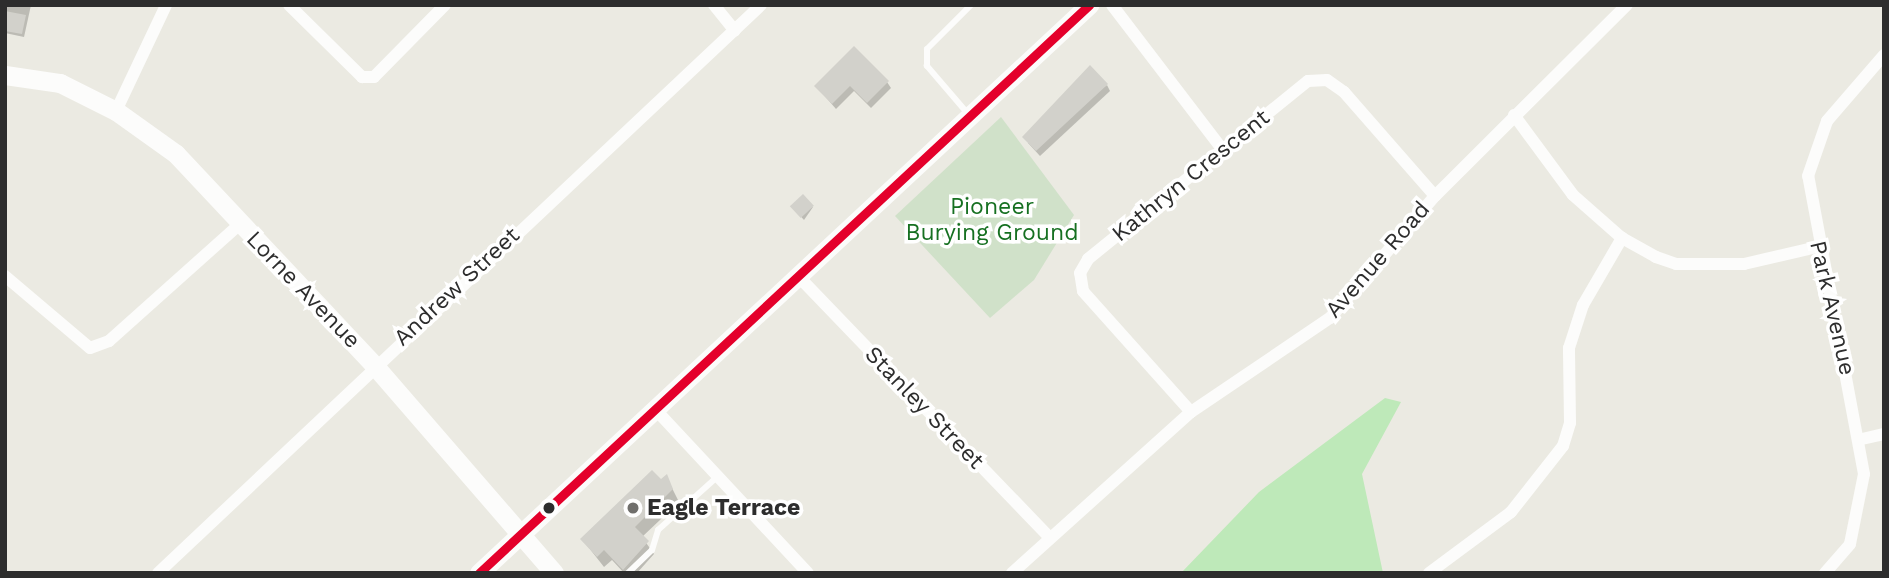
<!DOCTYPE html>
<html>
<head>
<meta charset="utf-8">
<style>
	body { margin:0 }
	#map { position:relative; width:1889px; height:578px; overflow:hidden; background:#ebeae2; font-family:"Work Sans",sans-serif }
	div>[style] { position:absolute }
	.green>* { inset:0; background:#bee9b9 }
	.cemetery>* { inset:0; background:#d0e1c9 }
	.shadow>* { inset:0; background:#0003 }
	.building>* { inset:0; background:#d2d1cb; transform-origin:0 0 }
	.lane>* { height:6px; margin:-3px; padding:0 3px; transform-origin:3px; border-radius:3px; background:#fcfcfb }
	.street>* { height:12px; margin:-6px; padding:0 6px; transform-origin:6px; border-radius:6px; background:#fcfcfb }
	.secondary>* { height:19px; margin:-9.5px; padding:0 9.5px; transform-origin:9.5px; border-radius:9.5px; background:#fcfcfb }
	.bus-1>* { height:9px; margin:-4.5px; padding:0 4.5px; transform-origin:4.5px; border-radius:4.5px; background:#e4002b }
	.dots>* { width:19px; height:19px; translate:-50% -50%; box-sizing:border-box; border:4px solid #fff; border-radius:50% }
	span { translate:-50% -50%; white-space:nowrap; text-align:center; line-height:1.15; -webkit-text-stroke:7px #fff; paint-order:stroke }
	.street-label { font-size:23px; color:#2d2d2d }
	.park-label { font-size:23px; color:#167021 }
	.poi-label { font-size:23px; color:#2d2d2d; font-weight:700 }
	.left { translate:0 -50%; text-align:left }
	.frame { position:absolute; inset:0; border:7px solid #2d2d2d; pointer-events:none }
</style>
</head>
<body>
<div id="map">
	<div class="green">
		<div style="clip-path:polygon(1385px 398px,1401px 402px,1362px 474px,1383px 573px,1181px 573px,1259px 492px)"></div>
	</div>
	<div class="cemetery">
		<div style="clip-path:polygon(1001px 117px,1074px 215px,1034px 280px,990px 318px,895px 216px)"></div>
	</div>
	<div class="shadow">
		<div style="clip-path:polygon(5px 5px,31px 5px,24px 37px,5px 33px)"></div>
		<div style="clip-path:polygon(887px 82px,891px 88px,871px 108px,854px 91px,836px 109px,816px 86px)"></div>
		<div style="clip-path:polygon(1107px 85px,1110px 91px,1040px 156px,1028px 143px)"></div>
		<div style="clip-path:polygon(813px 207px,804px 220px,795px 210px)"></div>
		<div style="clip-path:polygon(666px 476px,679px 502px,642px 537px,654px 554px,637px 573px,624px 573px,612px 560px,604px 567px,582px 539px)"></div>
	</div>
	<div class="building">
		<div style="clip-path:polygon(5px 11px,26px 15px,22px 34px,5px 31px)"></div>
		<div style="clip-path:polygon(854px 46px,889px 81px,867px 103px,850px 86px,832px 104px,814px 86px)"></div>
		<div style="clip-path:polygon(1090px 65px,1108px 84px,1036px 151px,1022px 137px)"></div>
		<div style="left:803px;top:194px;width:16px;height:18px;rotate:47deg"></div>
		<div style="clip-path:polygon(652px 470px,661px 479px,667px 474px,673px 489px,635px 527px,649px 541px,623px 570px,604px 550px,597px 557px,580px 539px)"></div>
	</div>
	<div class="lane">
		<div style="left:969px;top:115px;width:65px;rotate:-130.6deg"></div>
		<div style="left:927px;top:66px;width:17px;rotate:-90deg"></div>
		<div style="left:927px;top:49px;width:62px;rotate:-45deg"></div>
		<div style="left:628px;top:573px;width:33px;rotate:-44deg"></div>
		<div style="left:652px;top:550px;width:21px;rotate:-73deg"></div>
		<div style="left:658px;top:530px;width:79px;rotate:-41.9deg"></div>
	</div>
	<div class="street">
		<div style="left:289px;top:5px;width:103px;rotate:44.6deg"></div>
		<div style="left:362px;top:77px;width:12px"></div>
		<div style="left:374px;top:77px;width:101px;rotate:-45.4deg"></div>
		<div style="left:714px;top:5px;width:33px;rotate:51deg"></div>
		<div style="left:1112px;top:5px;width:183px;rotate:52.6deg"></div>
		<div style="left:116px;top:111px;width:117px;rotate:-64.7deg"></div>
		<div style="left:1514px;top:115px;width:99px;rotate:53.6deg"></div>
		<div style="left:1573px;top:195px;width:65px;rotate:41.3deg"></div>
		<div style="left:1622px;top:238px;width:39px;rotate:29deg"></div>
		<div style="left:1656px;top:257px;width:21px;rotate:19deg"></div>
		<div style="left:1676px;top:264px;width:68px"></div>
		<div style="left:1744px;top:264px;width:75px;rotate:-13.1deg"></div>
		<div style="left:5px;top:276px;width:111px;rotate:40.3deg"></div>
		<div style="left:90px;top:348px;width:20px;rotate:-20deg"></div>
		<div style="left:109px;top:341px;width:176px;rotate:-41.8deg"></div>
		<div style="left:799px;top:277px;width:362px;rotate:46.1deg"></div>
		<div style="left:655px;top:409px;width:224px;rotate:47deg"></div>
		<div style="left:1191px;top:412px;width:162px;rotate:-131.8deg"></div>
		<div style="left:1083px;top:291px;width:18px;rotate:-99deg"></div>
		<div style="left:1080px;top:273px;width:16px;rotate:-60deg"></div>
		<div style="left:1088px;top:259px;width:283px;rotate:-39deg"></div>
		<div style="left:1308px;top:81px;width:19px;rotate:-3deg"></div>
		<div style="left:1327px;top:80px;width:21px;rotate:35deg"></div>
		<div style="left:1344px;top:92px;width:138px;rotate:48.8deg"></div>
		<div style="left:1862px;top:439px;width:23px;rotate:-13deg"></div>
		<div style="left:158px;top:573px;width:828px;rotate:-43.29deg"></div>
		<div style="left:1012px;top:573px;width:241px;rotate:-42deg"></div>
		<div style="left:1191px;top:412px;width:168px;rotate:-34.1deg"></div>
		<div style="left:1330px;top:318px;width:161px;rotate:-49.3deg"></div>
		<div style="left:1435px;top:196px;width:271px;rotate:-44.9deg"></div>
		<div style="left:1429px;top:573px;width:102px;rotate:-36.6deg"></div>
		<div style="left:1511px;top:512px;width:84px;rotate:-51.8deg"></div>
		<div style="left:1563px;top:446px;width:24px;rotate:-73deg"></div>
		<div style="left:1570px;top:423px;width:75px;rotate:-90.8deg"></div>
		<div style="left:1569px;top:348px;width:45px;rotate:-72deg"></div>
		<div style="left:1583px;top:305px;width:78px;rotate:-59.8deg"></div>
		<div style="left:1825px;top:573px;width:38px;rotate:-49deg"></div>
		<div style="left:1850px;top:544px;width:71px;rotate:-78.7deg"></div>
		<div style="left:1864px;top:474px;width:303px;rotate:-100.6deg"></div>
		<div style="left:1808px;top:176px;width:58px;rotate:-70.9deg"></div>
		<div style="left:1827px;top:121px;width:87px;rotate:-49.2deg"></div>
	</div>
	<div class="secondary">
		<div style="left:5px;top:75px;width:56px;rotate:8.3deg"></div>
		<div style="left:60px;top:83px;width:63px;rotate:26.6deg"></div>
		<div style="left:116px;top:111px;width:74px;rotate:35.6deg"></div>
		<div style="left:176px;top:154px;width:289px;rotate:46.8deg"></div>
		<div style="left:374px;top:365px;width:275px;rotate:49.1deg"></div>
		<div style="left:479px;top:573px;width:834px;rotate:-42.96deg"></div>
	</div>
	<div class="bus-1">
		<div style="left:479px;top:573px;width:834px;rotate:-42.96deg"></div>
	</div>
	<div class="dots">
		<div style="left:549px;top:508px;background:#2d2d2d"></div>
		<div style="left:633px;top:508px;background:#706f6c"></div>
	</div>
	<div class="street-label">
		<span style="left:1191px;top:176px;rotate:-39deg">Kathryn Crescent</span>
		<span style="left:1378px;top:260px;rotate:-49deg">Avenue Road</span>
		<span style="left:457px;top:287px;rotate:-43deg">Andrew Street</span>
		<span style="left:303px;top:290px;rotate:46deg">Lorne Avenue</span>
		<span style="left:1832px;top:308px;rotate:77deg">Park Avenue</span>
		<span style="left:924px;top:408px;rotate:46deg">Stanley Street</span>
	</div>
	<div class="park-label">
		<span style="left:992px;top:220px">Pioneer<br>Burying Ground</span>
	</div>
	<div class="poi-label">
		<span class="left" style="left:647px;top:508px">Eagle Terrace</span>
	</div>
	<div class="frame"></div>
</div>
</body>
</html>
